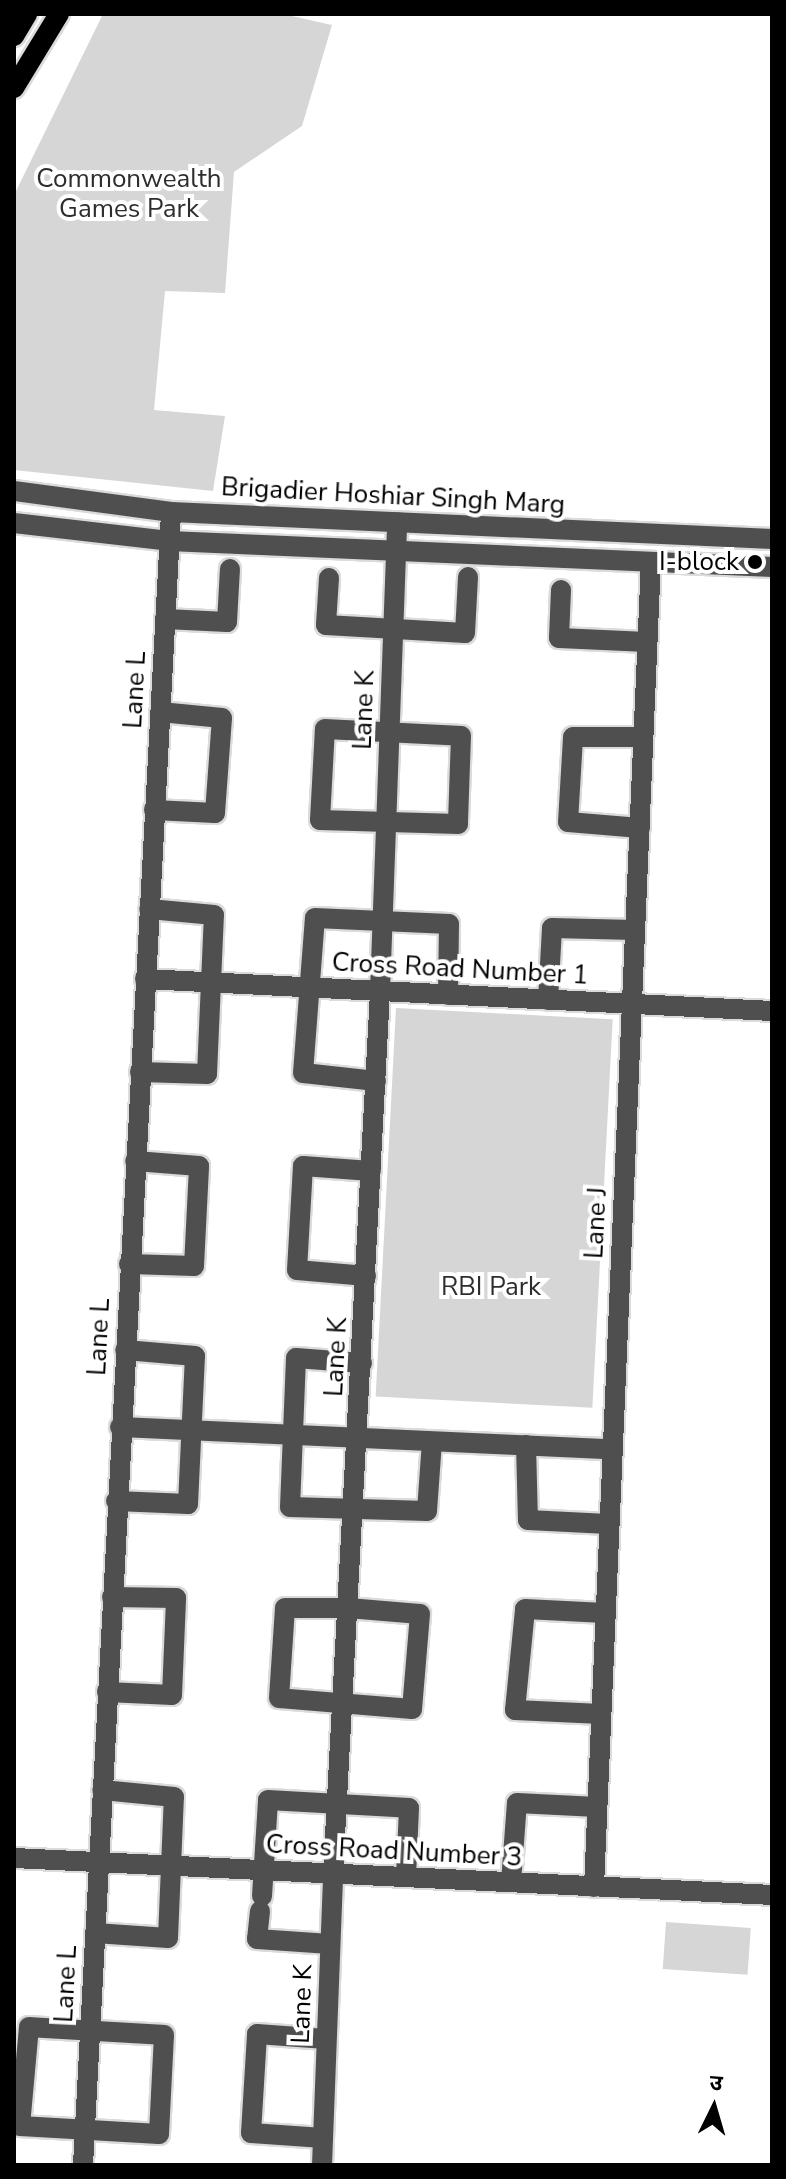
<!DOCTYPE html>
<html>
<head>
<meta charset="utf-8">
<style>
	body { margin:0 }
	#map { position:relative; width:786px; height:2179px; overflow:hidden; background:#fff; font-family:"Nunito Sans","Noto Sans Devanagari",sans-serif }
	div>[style] { position:absolute }
	.green>* { inset:0; background:#d6d6d6; transform-origin:0 0 }
	.roads { filter:drop-shadow(2px 0 #dbdbdb) drop-shadow(-2px 0 #dbdbdb) drop-shadow(0 2px #dbdbdb) drop-shadow(0 -2px #dbdbdb) }
	.minor>* { height:20px; margin:-10px; padding:0 10px; transform-origin:10px; border-radius:10px; background:#4f4f4f }
	.major>* { height:20px; margin:-10px; padding:0 10px; transform-origin:10px; border-radius:10px; background:#000 }
	.dots>* { width:22px; height:22px; translate:-50% -50%; box-sizing:border-box; border:4px solid #fff; border-radius:50% }
	span { translate:-50% -50%; white-space:nowrap; text-align:center; line-height:1.15; -webkit-text-stroke:8px #fff; paint-order:stroke }
	.park-label { font-size:26px; color:#2d2d2d }
	.street-label { font-size:26px; color:#000 }
	.poi-label { font-size:26px; color:#000 }
	.right { translate:-100% -50%; text-align:right }
	.frame { position:absolute; inset:0; border:16px solid #000; pointer-events:none }
	.north { position:absolute; left:674px; top:2067px; width:80px; height:80px; -webkit-text-stroke:6px #fff; paint-order:stroke; rotate:5deg; font-size:22px; font-weight:700; line-height:32px; text-align:center; color:#000 }
	.north::after { content:''; display:block; margin:auto; width:28px; height:36px; background:#000; clip-path:polygon(50% 0,100% 100%,50% 72%,0 100%) }
</style>
</head>
<body>
<div id="map">
	<div class="green">
		<div style="clip-path:polygon(103px 14px,283px 14px,332px 25px,302px 126px,234px 172px,225px 293px,165px 291px,154px 410px,225px 416px,213px 491px,14px 470px,14px 195px)"></div>
		<div style="left:396px;top:1008px;width:217px;height:389px;rotate:3deg"></div>
		<div style="left:666px;top:1922px;width:85px;height:47px;rotate:4deg"></div>
	</div>
	<div class="roads">
		<div class="minor">
			<div style="left:14px;top:491px;width:158px;rotate:7.6deg"></div>
			<div style="left:171px;top:512px;width:602px;rotate:2.57deg"></div>
			<div style="left:14px;top:523px;width:156px;rotate:6.6deg"></div>
			<div style="left:169px;top:541px;width:604px;rotate:2.47deg"></div>
			<div style="left:329px;top:578px;width:47px;rotate:93.7deg"></div>
			<div style="left:326px;top:625px;width:139px;rotate:3.3deg"></div>
			<div style="left:465px;top:633px;width:56px;rotate:-86.9deg"></div>
			<div style="left:561px;top:590px;width:48px;rotate:92.4deg"></div>
			<div style="left:559px;top:638px;width:88px;rotate:2.6deg"></div>
			<div style="left:165px;top:619px;width:62px;rotate:2.8deg"></div>
			<div style="left:227px;top:622px;width:53px;rotate:-86.8deg"></div>
			<div style="left:325px;top:729px;width:136px;rotate:2.9deg"></div>
			<div style="left:461px;top:736px;width:88px;rotate:92deg"></div>
			<div style="left:458px;top:824px;width:138px;rotate:-178.3deg"></div>
			<div style="left:320px;top:820px;width:91px;rotate:-86.9deg"></div>
			<div style="left:154px;top:810px;width:61px;rotate:2.8deg"></div>
			<div style="left:215px;top:813px;width:95px;rotate:-85.8deg"></div>
			<div style="left:222px;top:718px;width:62px;rotate:-174.5deg"></div>
			<div style="left:640px;top:828px;width:72px;rotate:-175.2deg"></div>
			<div style="left:568px;top:822px;width:85px;rotate:-86.6deg"></div>
			<div style="left:573px;top:737px;width:70px"></div>
			<div style="left:145px;top:979px;width:628px;rotate:2.92deg"></div>
			<div style="left:548px;top:1000px;width:72px;rotate:-86.8deg"></div>
			<div style="left:552px;top:928px;width:83px;rotate:1.4deg"></div>
			<div style="left:140px;top:1072px;width:67px;rotate:1.7deg"></div>
			<div style="left:207px;top:1074px;width:159px;rotate:-87.5deg"></div>
			<div style="left:214px;top:915px;width:65px;rotate:-174.7deg"></div>
			<div style="left:376px;top:1081px;width:73px;rotate:-173.7deg"></div>
			<div style="left:303px;top:1073px;width:155px;rotate:-85.6deg"></div>
			<div style="left:315px;top:918px;width:134px;rotate:2.6deg"></div>
			<div style="left:449px;top:924px;width:71px;rotate:90.8deg"></div>
			<div style="left:129px;top:1264px;width:65px;rotate:1.8deg"></div>
			<div style="left:194px;top:1266px;width:100px;rotate:-87.1deg"></div>
			<div style="left:199px;top:1166px;width:64px;rotate:-175.5deg"></div>
			<div style="left:366px;top:1276px;width:69px;rotate:-175deg"></div>
			<div style="left:297px;top:1270px;width:104px;rotate:-86.7deg"></div>
			<div style="left:303px;top:1166px;width:68px;rotate:4.2deg"></div>
			<div style="left:362px;top:1363px;width:66px;rotate:-175.7deg"></div>
			<div style="left:296px;top:1358px;width:149px;rotate:92.3deg"></div>
			<div style="left:290px;top:1507px;width:137px;rotate:1.7deg"></div>
			<div style="left:427px;top:1511px;width:69px;rotate:-85.9deg"></div>
			<div style="left:120px;top:1427px;width:491px;rotate:2.6deg"></div>
			<div style="left:526px;top:1445px;width:75px;rotate:88.5deg"></div>
			<div style="left:528px;top:1520px;width:80px;rotate:2.9deg"></div>
			<div style="left:116px;top:1501px;width:72px;rotate:2.4deg"></div>
			<div style="left:188px;top:1504px;width:148px;rotate:-87.3deg"></div>
			<div style="left:195px;top:1356px;width:70px;rotate:-175.1deg"></div>
			<div style="left:285px;top:1608px;width:63px"></div>
			<div style="left:348px;top:1608px;width:72px;rotate:4.8deg"></div>
			<div style="left:420px;top:1614px;width:95px;rotate:94.8deg"></div>
			<div style="left:412px;top:1709px;width:133px;rotate:-175.3deg"></div>
			<div style="left:279px;top:1698px;width:90px;rotate:-86.2deg"></div>
			<div style="left:107px;top:1692px;width:65px;rotate:2.6deg"></div>
			<div style="left:172px;top:1695px;width:97px;rotate:-87.6deg"></div>
			<div style="left:176px;top:1598px;width:64px;rotate:-179.1deg"></div>
			<div style="left:601px;top:1714px;width:86px;rotate:-177.3deg"></div>
			<div style="left:515px;top:1710px;width:101px;rotate:-84.3deg"></div>
			<div style="left:525px;top:1609px;width:80px;rotate:2.9deg"></div>
			<div style="left:14px;top:1858px;width:759px;rotate:2.79deg"></div>
			<div style="left:511px;top:1882px;width:79px;rotate:-85.7deg"></div>
			<div style="left:517px;top:1803px;width:80px;rotate:2.9deg"></div>
			<div style="left:594px;top:1887px;width:1326px;rotate:-87.54deg"></div>
			<div style="left:262px;top:1896px;width:96px;rotate:-86.4deg"></div>
			<div style="left:268px;top:1800px;width:141px;rotate:3.2deg"></div>
			<div style="left:409px;top:1808px;width:69px;rotate:92.5deg"></div>
			<div style="left:260px;top:1911px;width:28px;rotate:96deg"></div>
			<div style="left:257px;top:1939px;width:73px;rotate:3.9deg"></div>
			<div style="left:95px;top:1933px;width:73px;rotate:3.9deg"></div>
			<div style="left:168px;top:1938px;width:141px;rotate:-87.6deg"></div>
			<div style="left:174px;top:1797px;width:72px;rotate:-174.4deg"></div>
			<div style="left:29px;top:2027px;width:135px;rotate:3.4deg"></div>
			<div style="left:164px;top:2035px;width:99px;rotate:92.9deg"></div>
			<div style="left:159px;top:2134px;width:139px;rotate:-176.7deg"></div>
			<div style="left:20px;top:2126px;width:99px;rotate:-84.8deg"></div>
			<div style="left:323px;top:2138px;width:72px;rotate:-176deg"></div>
			<div style="left:251px;top:2133px;width:99px;rotate:-86.5deg"></div>
			<div style="left:257px;top:2034px;width:69px;rotate:4.1deg"></div>
			<div style="left:83px;top:2165px;width:1655px;rotate:-86.95deg"></div>
			<div style="left:322px;top:2165px;width:291px;rotate:-87.8deg"></div>
			<div style="left:333px;top:1874px;width:884px;rotate:-86.95deg"></div>
			<div style="left:380px;top:991px;width:469px;rotate:-87.9deg"></div>
		</div>
		<div class="major">
			<div style="left:14px;top:36px;width:26px;rotate:-59deg"></div>
			<div style="left:14px;top:88px;width:87px;rotate:-58.7deg"></div>
		</div>
	</div>
	<div class="dots">
		<div style="left:755px;top:562px;background:#000"></div>
	</div>
	<div class="park-label">
		<span style="left:129px;top:194px">Commonwealth<br>Games Park</span>
		<span style="left:491px;top:1287px">RBI Park</span>
	</div>
	<div class="street-label">
		<span style="left:393px;top:496px;rotate:3deg">Brigadier Hoshiar Singh Marg</span>
		<span style="left:135px;top:690px;rotate:-87deg">Lane L</span>
		<span style="left:364px;top:710px;rotate:-88deg">Lane K</span>
		<span style="left:460px;top:969px;rotate:3deg">Cross Road Number 1</span>
		<span style="left:596px;top:1223px;rotate:-87deg">Lane J</span>
		<span style="left:99px;top:1337px;rotate:-87deg">Lane L</span>
		<span style="left:336px;top:1357px;rotate:-87deg">Lane K</span>
		<span style="left:394px;top:1851px;rotate:3deg">Cross Road Number 3</span>
		<span style="left:66px;top:1984px;rotate:-87deg">Lane L</span>
		<span style="left:302px;top:2004px;rotate:-88deg">Lane K</span>
	</div>
	<div class="poi-label">
		<span class="right" style="left:739px;top:562px">I-block</span>
	</div>
	<div class="frame"></div>
	<div class="north">उ</div>
</div>
</body>
</html>
